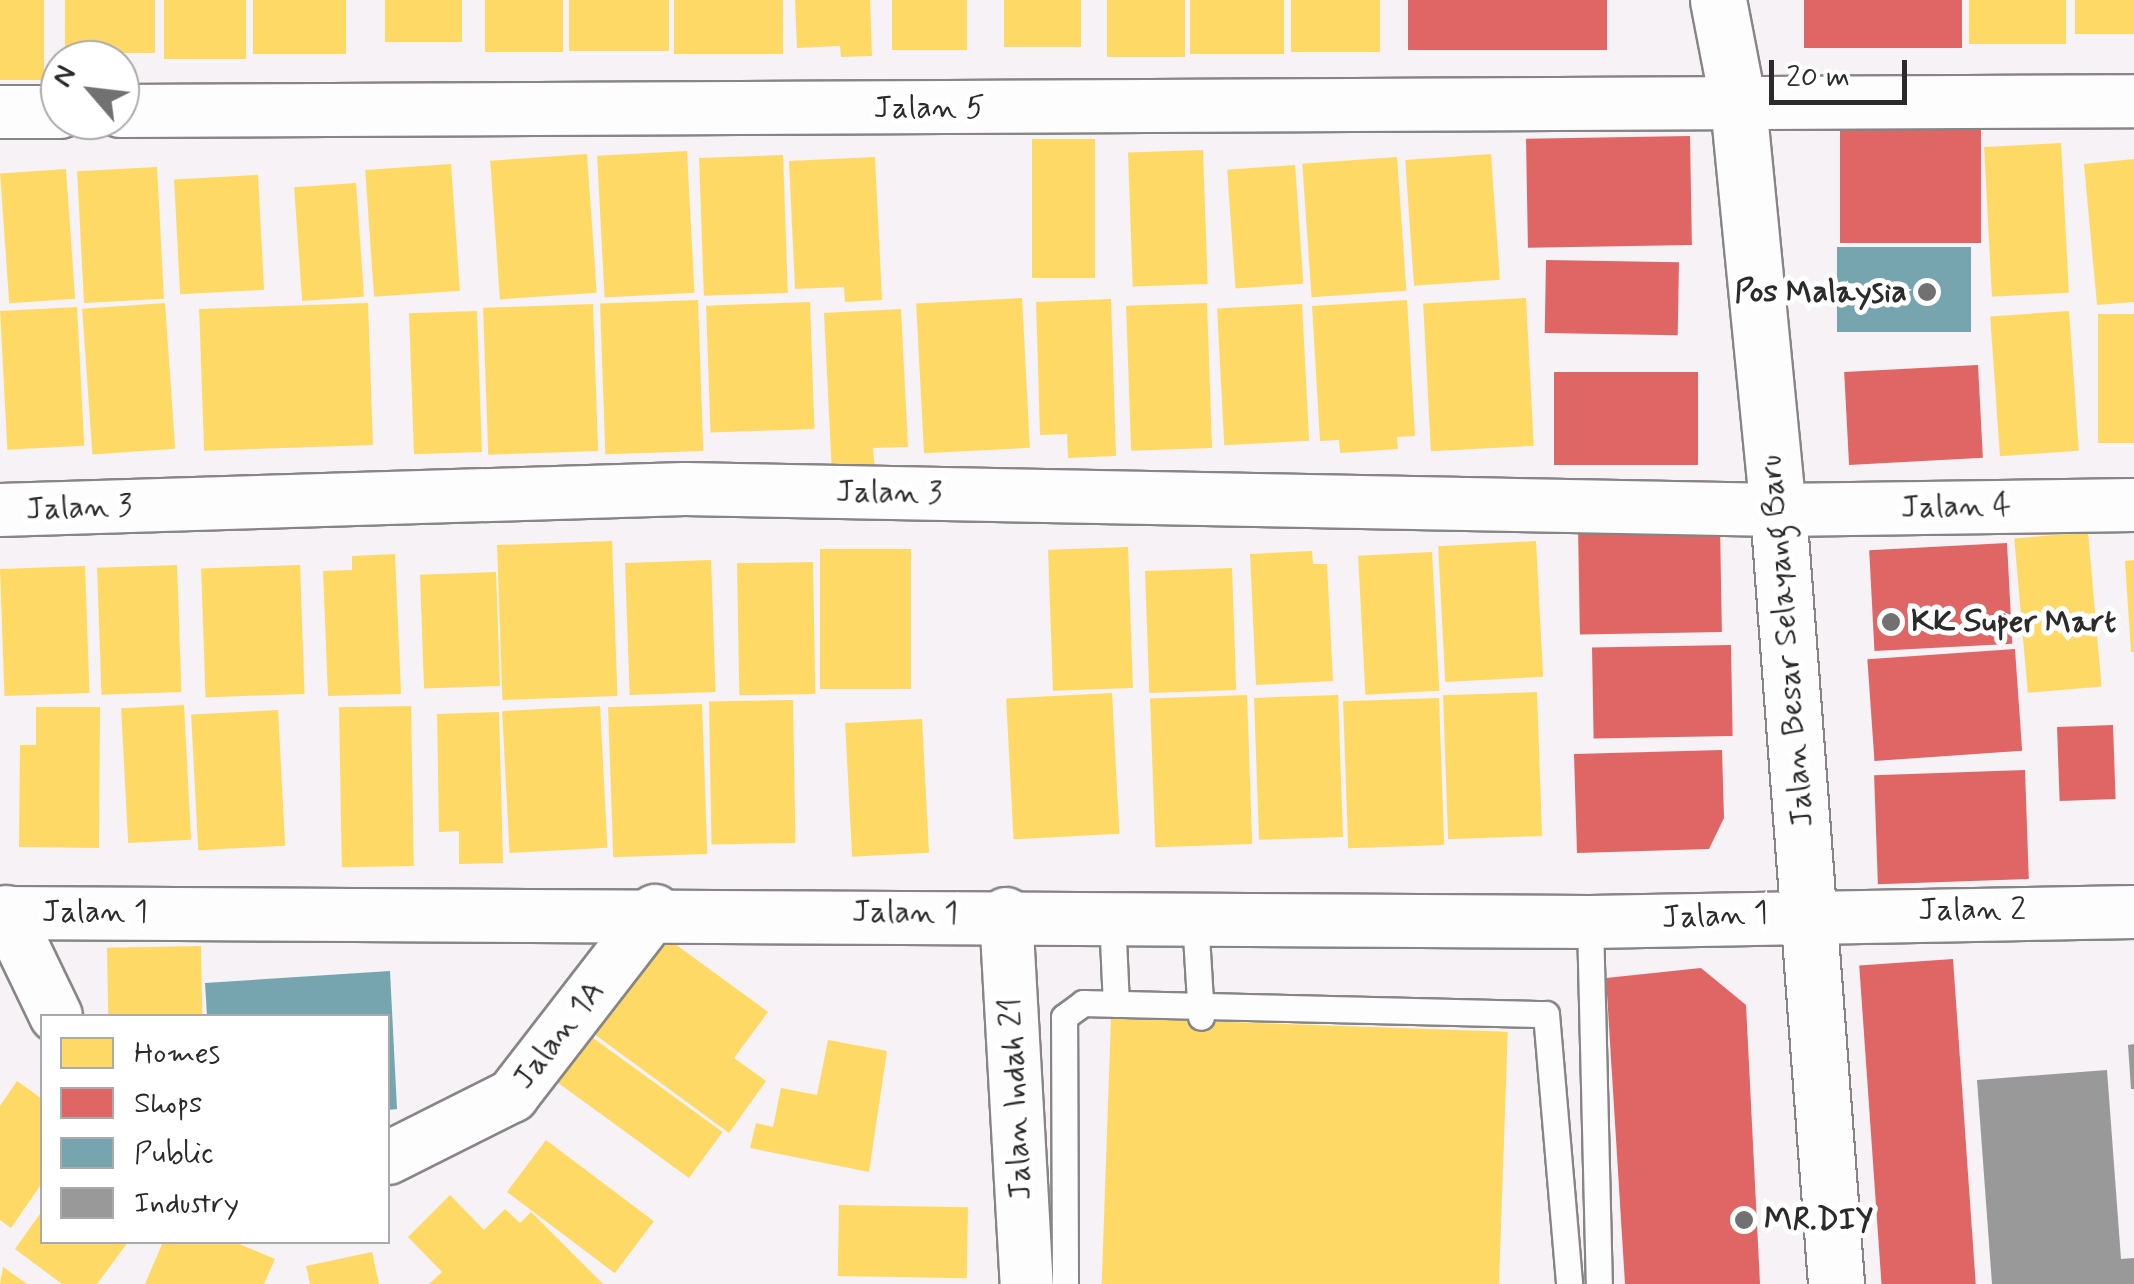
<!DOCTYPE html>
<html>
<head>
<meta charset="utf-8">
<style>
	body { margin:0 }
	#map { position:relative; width:2134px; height:1284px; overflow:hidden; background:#f7f2f5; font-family:Mynerve,sans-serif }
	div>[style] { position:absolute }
	.homes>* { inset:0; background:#ffd966; transform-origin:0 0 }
	.shops>* { inset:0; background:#e06666; transform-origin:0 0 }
	.public>* { inset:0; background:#76a5af; transform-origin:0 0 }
	.industry>* { inset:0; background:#999 }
	.roads { filter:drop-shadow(2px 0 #878586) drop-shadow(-2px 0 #878586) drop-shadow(0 2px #878586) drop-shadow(0 -2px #878586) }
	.lane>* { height:25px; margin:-12.5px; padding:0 12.5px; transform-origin:12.5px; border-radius:12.5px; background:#fefdfe }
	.street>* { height:52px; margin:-26px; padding:0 26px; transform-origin:26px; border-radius:26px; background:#fefdfe }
	.secondary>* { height:55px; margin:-27.5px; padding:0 27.5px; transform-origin:27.5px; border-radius:27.5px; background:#fefdfe }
	.dots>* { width:28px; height:28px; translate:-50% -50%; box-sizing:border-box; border:5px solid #fff; border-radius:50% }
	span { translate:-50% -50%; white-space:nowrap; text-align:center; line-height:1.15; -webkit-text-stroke:10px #fff; paint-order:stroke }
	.street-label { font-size:32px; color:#2b2b2b }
	.poi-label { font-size:32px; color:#2b2b2b; font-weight:700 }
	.right { translate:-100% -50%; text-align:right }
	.left { translate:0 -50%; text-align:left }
	.legend { position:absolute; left:40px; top:1014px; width:350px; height:230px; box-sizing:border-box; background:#fff; border:2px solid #aaa; margin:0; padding:12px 18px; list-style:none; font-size:30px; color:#2b2b2b }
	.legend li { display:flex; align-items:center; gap:20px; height:50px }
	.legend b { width:50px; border:2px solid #aaa }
	.north { position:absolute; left:40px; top:40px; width:100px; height:100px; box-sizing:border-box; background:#fff; border:2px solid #aaa; border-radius:50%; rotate:298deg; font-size:28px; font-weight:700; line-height:40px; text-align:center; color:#2b2b2b }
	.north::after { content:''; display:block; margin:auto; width:35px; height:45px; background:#727172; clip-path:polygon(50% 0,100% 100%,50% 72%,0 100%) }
	.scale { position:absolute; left:1769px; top:60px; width:138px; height:45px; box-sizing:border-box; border:5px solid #2b2b2b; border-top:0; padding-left:12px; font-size:30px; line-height:35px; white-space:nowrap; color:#2b2b2b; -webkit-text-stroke:8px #fff; paint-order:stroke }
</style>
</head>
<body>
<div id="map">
	<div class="homes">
		<div style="left:0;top:0;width:44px;height:80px"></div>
		<div style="left:65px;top:0;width:90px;height:53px"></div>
		<div style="left:164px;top:0;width:82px;height:59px"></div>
		<div style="left:253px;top:0;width:93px;height:54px"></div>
		<div style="left:385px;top:0;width:77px;height:42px"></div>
		<div style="left:485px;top:0;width:78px;height:52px"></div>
		<div style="left:569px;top:0;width:100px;height:51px"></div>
		<div style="left:674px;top:0;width:109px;height:54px"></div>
		<div style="clip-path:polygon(795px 0,870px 0,872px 56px,841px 57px,840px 46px,797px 48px)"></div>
		<div style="left:892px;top:0;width:75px;height:50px"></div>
		<div style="left:1004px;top:0;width:77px;height:47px"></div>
		<div style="left:1107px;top:0;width:78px;height:57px"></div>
		<div style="left:1190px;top:0;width:94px;height:54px"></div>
		<div style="left:1291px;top:0;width:89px;height:52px"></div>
		<div style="left:1969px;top:0;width:97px;height:44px"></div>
		<div style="left:2075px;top:0;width:59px;height:34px"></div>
		<div style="left:1095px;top:139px;width:139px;height:63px;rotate:90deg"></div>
		<div style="left:2061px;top:143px;width:150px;height:77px;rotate:87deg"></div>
		<div style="left:1203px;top:150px;width:134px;height:75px;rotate:88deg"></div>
		<div style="left:687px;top:151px;width:142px;height:90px;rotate:87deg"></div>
		<div style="left:587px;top:154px;width:139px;height:97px;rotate:86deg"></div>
		<div style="left:1491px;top:154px;width:126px;height:86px;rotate:86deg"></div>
		<div style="left:783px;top:155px;width:138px;height:84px;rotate:88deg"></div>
		<div style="clip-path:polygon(875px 157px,882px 300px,845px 302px,844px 287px,795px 289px,789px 161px)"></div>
		<div style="left:1397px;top:157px;width:134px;height:95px;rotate:86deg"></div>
		<div style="clip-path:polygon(2134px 159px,2134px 302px,2097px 305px,2084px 164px)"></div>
		<div style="left:451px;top:164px;width:127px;height:86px;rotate:86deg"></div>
		<div style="left:1295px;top:165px;width:119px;height:68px;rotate:86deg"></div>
		<div style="left:157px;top:167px;width:132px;height:80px;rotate:87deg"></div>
		<div style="left:66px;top:169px;width:130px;height:66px;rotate:86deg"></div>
		<div style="left:258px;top:175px;width:115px;height:84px;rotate:87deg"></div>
		<div style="left:356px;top:183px;width:114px;height:62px;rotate:86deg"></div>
		<div style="left:1022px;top:298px;width:150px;height:106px;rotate:87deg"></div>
		<div style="left:1526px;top:298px;width:148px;height:103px;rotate:87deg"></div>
		<div style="clip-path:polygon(1111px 299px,1116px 456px,1068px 458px,1067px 434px,1040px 435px,1036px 302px)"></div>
		<div style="left:698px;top:300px;width:151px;height:98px;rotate:88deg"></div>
		<div style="clip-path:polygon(1407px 300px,1415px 436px,1397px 437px,1398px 449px,1340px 453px,1339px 440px,1320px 441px,1312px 306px)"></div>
		<div style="left:810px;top:302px;width:127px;height:104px;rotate:88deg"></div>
		<div style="left:165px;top:303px;width:146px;height:83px;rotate:86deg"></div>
		<div style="left:368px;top:303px;width:142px;height:169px;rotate:88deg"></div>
		<div style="left:1207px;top:303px;width:145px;height:81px;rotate:88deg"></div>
		<div style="left:593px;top:304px;width:147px;height:110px;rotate:88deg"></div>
		<div style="left:1302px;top:304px;width:137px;height:85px;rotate:87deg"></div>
		<div style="left:77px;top:307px;width:139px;height:77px;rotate:87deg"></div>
		<div style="clip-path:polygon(901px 309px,908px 447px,873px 448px,875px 472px,832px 474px,824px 313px)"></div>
		<div style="left:477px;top:311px;width:141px;height:68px;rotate:88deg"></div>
		<div style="left:2069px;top:311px;width:140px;height:79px;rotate:86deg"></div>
		<div style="left:2134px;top:314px;width:129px;height:36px;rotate:90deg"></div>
		<div style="left:2088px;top:532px;width:155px;height:74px;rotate:85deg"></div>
		<div style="left:612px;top:541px;width:155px;height:115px;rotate:88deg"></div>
		<div style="left:1536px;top:541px;width:136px;height:98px;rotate:87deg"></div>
		<div style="left:1128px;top:547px;width:141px;height:80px;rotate:88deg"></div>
		<div style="left:911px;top:549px;width:140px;height:91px;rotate:90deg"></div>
		<div style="clip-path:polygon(1312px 551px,1313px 564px,1327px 564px,1333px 681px,1256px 685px,1250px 554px)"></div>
		<div style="left:1432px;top:552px;width:139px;height:74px;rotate:87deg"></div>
		<div style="clip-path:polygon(395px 554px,401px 694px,328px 696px,323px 571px,352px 570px,352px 556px)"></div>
		<div style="left:711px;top:560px;width:132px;height:86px;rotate:88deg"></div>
		<div style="clip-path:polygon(2134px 560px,2134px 652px,2131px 652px,2125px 561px)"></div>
		<div style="left:813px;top:562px;width:132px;height:76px;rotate:89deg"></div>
		<div style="left:177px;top:565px;width:127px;height:80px;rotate:88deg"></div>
		<div style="left:300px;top:565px;width:129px;height:99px;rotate:88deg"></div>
		<div style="left:85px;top:566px;width:127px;height:85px;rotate:88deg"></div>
		<div style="left:1232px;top:568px;width:122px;height:87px;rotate:88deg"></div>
		<div style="left:496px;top:572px;width:114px;height:76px;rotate:88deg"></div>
		<div style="left:1537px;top:692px;width:144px;height:94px;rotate:88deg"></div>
		<div style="left:1112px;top:693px;width:141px;height:106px;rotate:87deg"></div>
		<div style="left:1247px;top:695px;width:149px;height:97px;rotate:88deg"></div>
		<div style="left:1338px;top:695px;width:142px;height:84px;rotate:88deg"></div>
		<div style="left:1439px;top:698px;width:147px;height:96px;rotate:88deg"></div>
		<div style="left:793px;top:700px;width:143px;height:84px;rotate:89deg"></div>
		<div style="left:702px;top:704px;width:150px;height:94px;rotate:88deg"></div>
		<div style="left:184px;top:705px;width:135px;height:63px;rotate:87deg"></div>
		<div style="left:411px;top:706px;width:160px;height:72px;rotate:89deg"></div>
		<div style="left:600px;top:706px;width:142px;height:98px;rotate:87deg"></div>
		<div style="clip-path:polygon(36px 707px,100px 707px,99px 848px,19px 847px,20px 745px,36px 745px)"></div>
		<div style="left:278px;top:710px;width:136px;height:87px;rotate:87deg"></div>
		<div style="clip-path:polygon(499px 712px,503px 863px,459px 864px,459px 831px,439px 832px,437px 714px)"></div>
		<div style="left:922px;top:719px;width:134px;height:77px;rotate:87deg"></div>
		<div style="clip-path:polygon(660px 933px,768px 1012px,734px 1058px,766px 1081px,729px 1133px,590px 1031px)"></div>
		<div style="left:201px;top:946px;width:70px;height:94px;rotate:89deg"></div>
		<div style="left:1111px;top:1018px;width:397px;height:266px;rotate:2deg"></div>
		<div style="left:589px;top:1035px;width:165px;height:57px;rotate:36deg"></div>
		<div style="clip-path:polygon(828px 1040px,887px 1051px,869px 1172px,750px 1148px,756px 1123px,773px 1127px,781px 1088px,817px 1095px)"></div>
		<div style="clip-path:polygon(17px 1081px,42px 1099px,42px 1183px,11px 1228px,0 1220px,0 1106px)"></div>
		<div style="left:546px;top:1140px;width:135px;height:65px;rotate:37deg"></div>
		<div style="clip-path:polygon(450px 1195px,484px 1230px,505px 1209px,520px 1223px,531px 1212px,603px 1284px,429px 1284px,442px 1272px,408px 1237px)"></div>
		<div style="left:839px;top:1205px;width:129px;height:71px;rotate:1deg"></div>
		<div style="clip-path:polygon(42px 1211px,42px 1242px,128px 1242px,97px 1284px,62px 1284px,15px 1249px)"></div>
		<div style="clip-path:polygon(163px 1242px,234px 1242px,275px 1259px,264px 1284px,145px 1284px)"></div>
		<div style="clip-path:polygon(372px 1252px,379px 1284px,310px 1284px,306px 1266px)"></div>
		<div style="clip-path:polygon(3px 1267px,27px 1284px,0 1284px)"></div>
	</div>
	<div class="shops">
		<div style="left:1408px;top:0;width:199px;height:50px"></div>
		<div style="left:1804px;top:0;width:158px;height:48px"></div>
		<div style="left:1840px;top:125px;width:141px;height:118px"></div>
		<div style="left:1690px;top:136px;width:109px;height:164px;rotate:89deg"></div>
		<div style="left:1546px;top:260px;width:133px;height:73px;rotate:1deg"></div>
		<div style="left:1978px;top:365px;width:93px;height:134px;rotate:87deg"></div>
		<div style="left:1554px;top:372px;width:144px;height:93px"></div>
		<div style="left:1720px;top:525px;width:107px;height:142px;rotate:89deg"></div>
		<div style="left:2007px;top:543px;width:101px;height:138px;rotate:87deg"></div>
		<div style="left:1731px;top:645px;width:91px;height:139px;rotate:89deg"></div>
		<div style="left:2015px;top:649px;width:102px;height:148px;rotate:86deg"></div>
		<div style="left:2113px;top:725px;width:74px;height:56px;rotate:88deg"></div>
		<div style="clip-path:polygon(1722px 750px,1724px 818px,1709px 849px,1577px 853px,1574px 754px)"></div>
		<div style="left:2025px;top:770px;width:109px;height:151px;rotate:88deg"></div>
		<div style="left:1953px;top:959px;width:326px;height:94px;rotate:86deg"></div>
		<div style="clip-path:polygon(1701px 968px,1746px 1005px,1760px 1284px,1625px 1284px,1606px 978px)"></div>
	</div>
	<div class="public">
		<div style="left:1971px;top:247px;width:85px;height:134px;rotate:90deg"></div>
		<div style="clip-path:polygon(390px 971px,397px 1109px,388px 1110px,388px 1016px,207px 1016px,205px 983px)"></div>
	</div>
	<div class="industry">
		<div style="clip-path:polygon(2134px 1044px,2134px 1089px,2131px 1089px,2128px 1045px)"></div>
		<div style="clip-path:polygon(2107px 1070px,2121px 1259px,2134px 1258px,2134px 1284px,1992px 1284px,1977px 1080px)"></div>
	</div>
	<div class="roads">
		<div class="lane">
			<div style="left:1112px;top:917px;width:87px;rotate:87.4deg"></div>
			<div style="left:1195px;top:919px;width:98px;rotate:86.5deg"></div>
			<div style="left:1590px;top:922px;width:362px;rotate:88.6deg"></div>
			<div style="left:1065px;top:1284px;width:267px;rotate:-90.2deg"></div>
			<div style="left:1064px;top:1017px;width:24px;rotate:-36deg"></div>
			<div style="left:1083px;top:1003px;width:463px;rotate:1.4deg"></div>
			<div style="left:1546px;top:1014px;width:271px;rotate:85.1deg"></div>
		</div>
		<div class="street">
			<div style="left:120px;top:111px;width:2014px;rotate:-0.28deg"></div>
			<div style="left:0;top:112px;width:60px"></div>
			<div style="left:0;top:510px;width:685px;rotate:-1.76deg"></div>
			<div style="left:685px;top:489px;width:1093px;rotate:1.1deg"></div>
			<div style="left:1778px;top:510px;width:356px;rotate:-0.8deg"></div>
			<div style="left:6px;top:912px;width:115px;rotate:64.3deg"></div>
			<div style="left:0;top:913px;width:1590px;rotate:0.32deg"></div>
			<div style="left:1590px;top:922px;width:544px;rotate:-1.05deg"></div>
			<div style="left:1006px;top:914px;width:371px;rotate:86.8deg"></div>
			<div style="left:388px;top:1158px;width:139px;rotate:-26.6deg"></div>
			<div style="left:512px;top:1096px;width:234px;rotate:-52.3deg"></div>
		</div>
		<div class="secondary">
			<div style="left:1718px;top:0;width:106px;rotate:79.1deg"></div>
			<div style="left:1738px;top:104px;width:408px;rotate:84.4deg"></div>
			<div style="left:1778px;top:510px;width:776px;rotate:85.71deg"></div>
		</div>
	</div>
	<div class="dots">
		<div style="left:1927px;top:292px;background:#727172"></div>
		<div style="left:1891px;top:622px;background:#727172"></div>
		<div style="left:1744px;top:1220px;background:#727172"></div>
	</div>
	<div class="street-label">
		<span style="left:929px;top:108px">Jalan 5</span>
		<span style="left:889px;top:493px;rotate:1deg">Jalan 3</span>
		<span style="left:1956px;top:507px;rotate:-1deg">Jalan 4</span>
		<span style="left:79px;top:508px;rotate:-2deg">Jalan 3</span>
		<span style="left:1787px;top:641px;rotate:-95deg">Jalan Besar Selayang Baru</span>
		<span style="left:1972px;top:910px">Jalan 2</span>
		<span style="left:95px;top:912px">Jalan 1</span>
		<span style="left:905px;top:913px;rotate:1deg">Jalan 1</span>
		<span style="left:1715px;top:916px;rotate:-3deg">Jalan 1</span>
		<span style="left:559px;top:1035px;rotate:-52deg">Jalan 1A</span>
		<span style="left:1016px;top:1099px;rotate:-93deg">Jalan Indah 21</span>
	</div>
	<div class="poi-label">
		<span class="right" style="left:1907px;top:292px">Pos Malaysia</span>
		<span class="left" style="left:1911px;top:622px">KK Super Mart</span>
		<span class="left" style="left:1764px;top:1220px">MR.DIY</span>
	</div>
	<ul class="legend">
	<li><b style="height:28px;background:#ffd966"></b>Homes</li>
	<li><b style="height:28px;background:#e06666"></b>Shops</li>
	<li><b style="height:28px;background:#76a5af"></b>Public</li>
	<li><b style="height:28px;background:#999"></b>Industry</li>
	</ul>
	<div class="north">N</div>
	<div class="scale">20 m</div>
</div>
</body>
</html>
